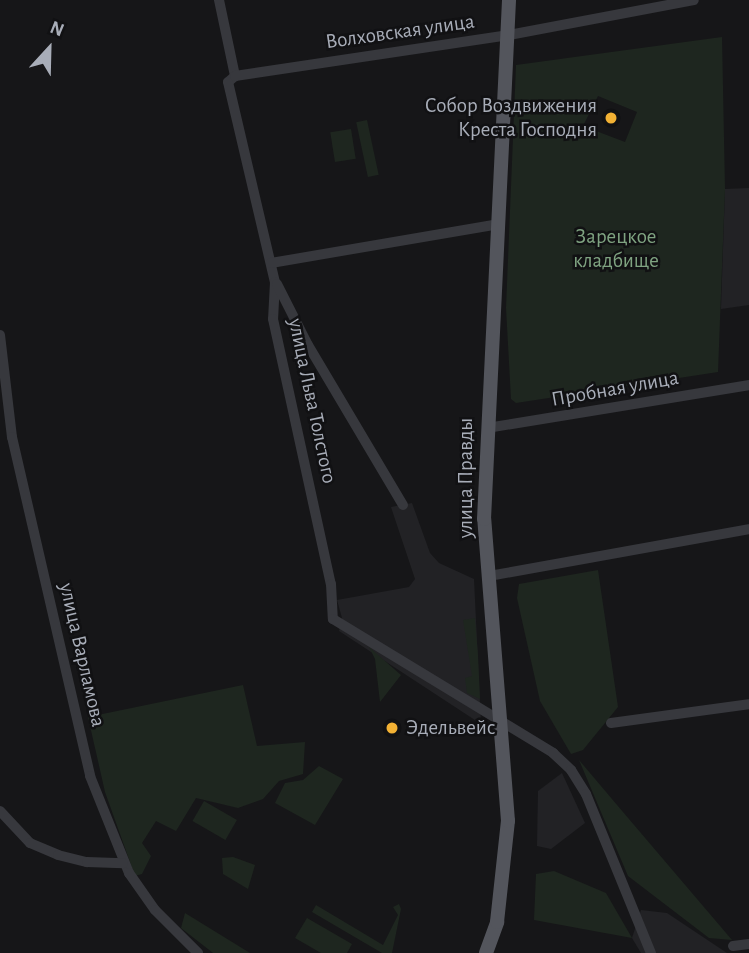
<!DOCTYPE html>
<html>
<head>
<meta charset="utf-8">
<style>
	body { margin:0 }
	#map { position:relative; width:749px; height:953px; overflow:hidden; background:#161618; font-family:"Alegreya Sans",sans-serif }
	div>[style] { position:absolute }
	.built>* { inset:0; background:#222225 }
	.green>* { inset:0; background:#1e261f; transform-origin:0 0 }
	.minor>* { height:10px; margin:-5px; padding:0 5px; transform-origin:5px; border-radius:5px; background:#37383d }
	.major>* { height:14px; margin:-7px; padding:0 7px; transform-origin:7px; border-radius:7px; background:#53555c }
	.dots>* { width:19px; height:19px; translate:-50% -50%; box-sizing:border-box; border:4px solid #111113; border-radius:50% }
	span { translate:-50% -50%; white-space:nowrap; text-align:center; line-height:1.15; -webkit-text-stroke:5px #111113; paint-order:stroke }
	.street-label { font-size:21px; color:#a8adb8 }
	.poi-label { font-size:21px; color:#a8adb8 }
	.right { translate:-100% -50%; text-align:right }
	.left { translate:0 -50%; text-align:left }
	.park-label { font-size:21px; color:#7fa381 }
	.north { position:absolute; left:14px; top:14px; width:70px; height:70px; -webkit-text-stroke:5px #111113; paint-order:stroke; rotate:22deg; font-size:19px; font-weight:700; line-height:28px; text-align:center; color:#a8adb8 }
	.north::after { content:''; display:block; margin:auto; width:24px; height:32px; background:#a8adb8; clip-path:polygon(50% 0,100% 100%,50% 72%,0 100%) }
</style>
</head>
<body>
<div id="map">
	<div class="built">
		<div style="clip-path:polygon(749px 188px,749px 305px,721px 309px,725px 189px)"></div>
		<div style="clip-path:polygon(412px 503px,430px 553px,439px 563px,474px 579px,481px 724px,339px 631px,342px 618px,337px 600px,409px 587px,415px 579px,391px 507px)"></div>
		<div style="clip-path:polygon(562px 773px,585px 823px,551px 849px,537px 846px,538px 791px)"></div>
		<div style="clip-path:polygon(641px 910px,667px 913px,727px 953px,641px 953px,632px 938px)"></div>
	</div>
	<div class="green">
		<div style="clip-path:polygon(evenodd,722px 37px,725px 189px,718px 372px,516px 403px,511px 399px,506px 308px,516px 65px,722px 37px,598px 96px,637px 112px,625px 142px,583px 126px,598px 96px)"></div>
		<div style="left:367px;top:120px;width:56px;height:11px;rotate:78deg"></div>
		<div style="left:351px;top:129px;width:30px;height:21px;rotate:81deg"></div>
		<div style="clip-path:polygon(598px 570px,618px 707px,583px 750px,571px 754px,540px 701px,517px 598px,519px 584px)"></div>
		<div style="clip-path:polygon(475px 618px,478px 655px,480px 699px,467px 693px,465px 678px,472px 676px,463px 620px)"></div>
		<div style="clip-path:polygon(369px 647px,401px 675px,380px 702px,375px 659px)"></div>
		<div style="clip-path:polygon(243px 685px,257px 746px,305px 742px,303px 774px,279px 781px,263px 799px,238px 808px,196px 798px,176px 831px,156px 821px,142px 843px,151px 856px,142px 874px,135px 876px,105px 792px,88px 717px)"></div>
		<div style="clip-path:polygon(579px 760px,623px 812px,732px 940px,709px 938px,628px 876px)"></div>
		<div style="clip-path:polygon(319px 766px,343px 779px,315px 825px,275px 803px,285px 783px,303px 780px)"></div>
		<div style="left:204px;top:801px;width:38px;height:23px;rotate:30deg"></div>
		<div style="clip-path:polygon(233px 857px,255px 865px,248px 889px,223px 874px,222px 858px)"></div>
		<div style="clip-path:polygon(554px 871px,606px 893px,632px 938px,534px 920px,536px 874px)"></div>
		<div style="clip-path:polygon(399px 904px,401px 909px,392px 953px,382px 953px,312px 912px,316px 905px,383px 945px,398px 915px,393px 907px)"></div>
		<div style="clip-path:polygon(185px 913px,250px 953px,213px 953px,181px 928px)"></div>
		<div style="clip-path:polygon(307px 918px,352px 944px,347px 953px,321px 953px,295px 938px)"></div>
	</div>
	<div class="minor">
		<div style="left:219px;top:0;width:78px;rotate:78.1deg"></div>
		<div style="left:235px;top:76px;width:9px;rotate:139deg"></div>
		<div style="left:228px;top:82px;width:205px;rotate:76.8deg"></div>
		<div style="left:275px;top:282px;width:37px;rotate:93deg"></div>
		<div style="left:273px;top:319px;width:271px;rotate:77.7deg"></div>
		<div style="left:331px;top:584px;width:35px;rotate:87deg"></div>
		<div style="left:333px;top:619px;width:258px;rotate:31.3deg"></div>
		<div style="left:553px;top:753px;width:25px;rotate:43deg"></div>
		<div style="left:571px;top:770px;width:28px;rotate:58deg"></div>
		<div style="left:586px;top:794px;width:172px;rotate:67.8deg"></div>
		<div style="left:235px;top:76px;width:277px;rotate:-8.5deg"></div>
		<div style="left:509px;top:35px;width:188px;rotate:-10.7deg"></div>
		<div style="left:271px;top:263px;width:230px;rotate:-9.7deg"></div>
		<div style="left:277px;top:284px;width:68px;rotate:63.1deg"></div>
		<div style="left:308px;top:345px;width:186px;rotate:59.3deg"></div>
		<div style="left:0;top:335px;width:103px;rotate:83.3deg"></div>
		<div style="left:12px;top:437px;width:348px;rotate:77deg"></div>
		<div style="left:90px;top:776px;width:105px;rotate:68.1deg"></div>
		<div style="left:129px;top:873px;width:45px;rotate:54.9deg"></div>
		<div style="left:155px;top:910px;width:61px;rotate:45deg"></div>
		<div style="left:487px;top:428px;width:266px;rotate:-9.3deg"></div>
		<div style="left:489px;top:576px;width:264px;rotate:-10.2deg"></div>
		<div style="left:611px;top:723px;width:139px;rotate:-7.8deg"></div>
		<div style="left:0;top:811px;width:44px;rotate:46.8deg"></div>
		<div style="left:30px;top:843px;width:30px;rotate:23deg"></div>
		<div style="left:58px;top:855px;width:30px;rotate:14deg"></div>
		<div style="left:87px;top:862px;width:36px;rotate:2deg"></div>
		<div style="left:733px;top:946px;width:16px;rotate:-7deg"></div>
	</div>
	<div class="major">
		<div style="left:486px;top:953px;width:33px;rotate:-70deg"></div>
		<div style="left:497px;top:922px;width:102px;rotate:-83.8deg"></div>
		<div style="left:508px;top:821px;width:303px;rotate:-94.5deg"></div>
		<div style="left:484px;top:519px;width:520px;rotate:-87.24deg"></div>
	</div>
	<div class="dots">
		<div style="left:611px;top:118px;background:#f2b134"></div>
		<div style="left:392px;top:728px;background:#f2b134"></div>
	</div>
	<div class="street-label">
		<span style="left:400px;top:32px;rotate:-8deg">Волховская улица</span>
		<span style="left:615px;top:389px;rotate:-10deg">Пробная улица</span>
		<span style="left:312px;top:401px;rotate:78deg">улица Льва Толстого</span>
		<span style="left:466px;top:478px;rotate:-90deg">улица Правды</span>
		<span style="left:82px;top:655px;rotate:77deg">улица Варламова</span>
	</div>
	<div class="poi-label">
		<span class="right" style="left:597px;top:118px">Собор Воздвижения<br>Креста Господня</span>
		<span class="left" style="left:406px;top:728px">Эдельвейс</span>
	</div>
	<div class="park-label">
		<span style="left:616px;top:249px">Зарецкое<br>кладбище</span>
	</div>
	<div class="north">N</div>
</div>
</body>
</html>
